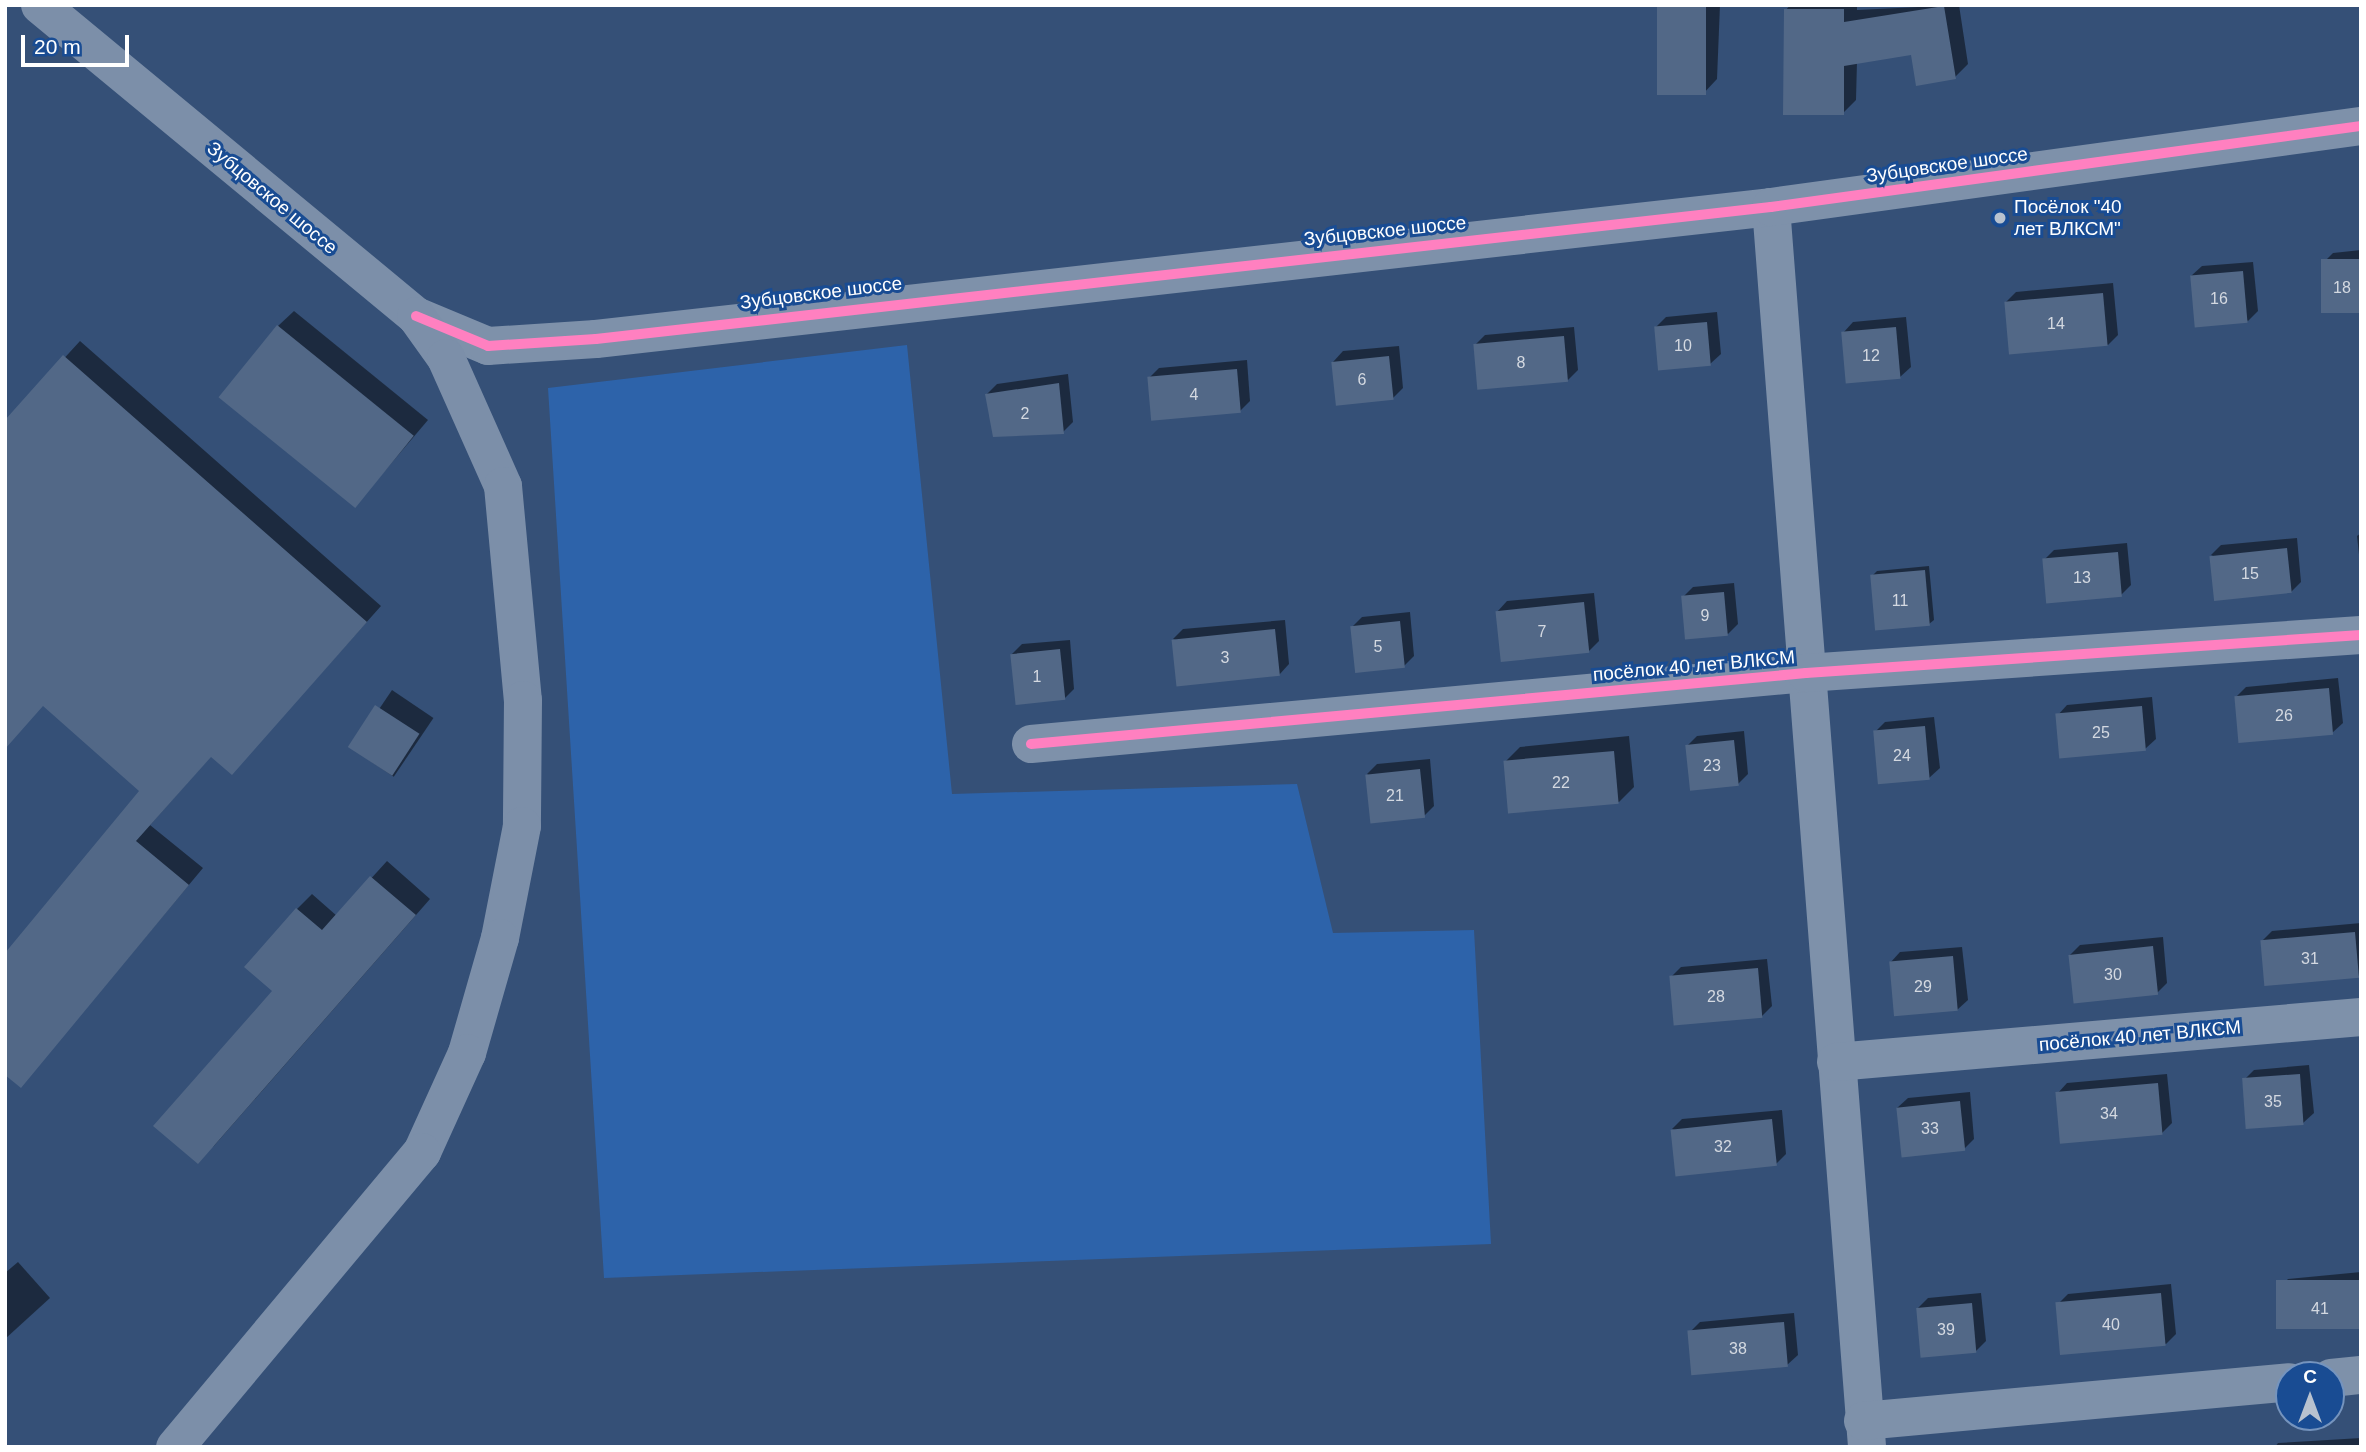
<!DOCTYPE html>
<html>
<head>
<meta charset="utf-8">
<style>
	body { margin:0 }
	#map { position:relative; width:2366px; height:1452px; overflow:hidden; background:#355077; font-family:Helvetica,sans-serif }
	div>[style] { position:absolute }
	.green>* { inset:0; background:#2d63aa }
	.shadow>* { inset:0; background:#0007; transform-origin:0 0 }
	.building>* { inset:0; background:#526887; transform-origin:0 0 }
	.minor>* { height:38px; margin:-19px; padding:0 19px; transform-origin:19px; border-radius:19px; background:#7e91aa }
	.major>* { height:38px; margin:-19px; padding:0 19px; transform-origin:19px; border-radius:19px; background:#7c8fa9 }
	.cycleway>* { height:10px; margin:-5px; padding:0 5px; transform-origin:5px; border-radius:5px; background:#ff80c0 }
	.dots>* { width:19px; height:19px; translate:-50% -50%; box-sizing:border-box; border:4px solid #194c93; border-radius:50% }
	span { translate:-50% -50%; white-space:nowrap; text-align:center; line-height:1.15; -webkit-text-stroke:6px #194c93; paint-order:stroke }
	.number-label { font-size:16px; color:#d4d9e1 }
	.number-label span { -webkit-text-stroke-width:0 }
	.street-label { font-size:19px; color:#fff }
	.poi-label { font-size:19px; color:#fff }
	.left { translate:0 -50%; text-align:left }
	.frame { position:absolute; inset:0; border:7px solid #fff; pointer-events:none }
	.north { position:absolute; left:2275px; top:1361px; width:70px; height:70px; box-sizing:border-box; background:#194c93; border:2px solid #7594be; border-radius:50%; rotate:0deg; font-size:19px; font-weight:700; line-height:28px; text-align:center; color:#fff }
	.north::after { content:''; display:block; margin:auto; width:24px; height:32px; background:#b8c2cf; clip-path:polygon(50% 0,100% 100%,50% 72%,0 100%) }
	.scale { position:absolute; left:21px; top:35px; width:108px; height:32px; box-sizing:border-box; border:4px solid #fff; border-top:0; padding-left:9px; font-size:21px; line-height:24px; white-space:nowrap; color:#fff; -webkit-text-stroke:5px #194c93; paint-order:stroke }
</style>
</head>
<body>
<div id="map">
	<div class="green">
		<div style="clip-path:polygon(907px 345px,952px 794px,1297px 784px,1333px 933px,1474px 930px,1491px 1244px,604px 1278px,548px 388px)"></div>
	</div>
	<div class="shadow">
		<div style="clip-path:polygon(1658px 5px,1720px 5px,1717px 79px,1702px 95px)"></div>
		<div style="clip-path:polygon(1790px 5px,1857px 5px,1857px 10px,1959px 5px,1968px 64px,1955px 77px,1912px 53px,1857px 62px,1856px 100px,1843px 113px,1786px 10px)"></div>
		<div style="clip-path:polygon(2361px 250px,2361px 311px,2323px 263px,2333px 253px)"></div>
		<div style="clip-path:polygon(2253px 262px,2258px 311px,2248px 321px,2191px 276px,2202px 266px)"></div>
		<div style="clip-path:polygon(2113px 283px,2118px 335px,2108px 345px,2006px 302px,2016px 292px)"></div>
		<div style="clip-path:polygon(294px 311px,428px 420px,355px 506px,278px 326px)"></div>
		<div style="clip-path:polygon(1717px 312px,1721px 354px,1710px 364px,1656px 327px,1666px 317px)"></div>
		<div style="clip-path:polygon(1906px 317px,1911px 367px,1900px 377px,1843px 333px,1853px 322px)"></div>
		<div style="clip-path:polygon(1574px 327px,1578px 370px,1568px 380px,1475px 345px,1485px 335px)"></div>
		<div style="clip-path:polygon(80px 341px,381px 606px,232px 773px,212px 755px,150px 825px,203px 868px,21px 1086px,142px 791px,5px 423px)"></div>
		<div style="clip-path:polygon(1399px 346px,1403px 388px,1393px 398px,1333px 362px,1343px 351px)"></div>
		<div style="clip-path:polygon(1247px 360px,1250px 401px,1240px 411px,1149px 378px,1159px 368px)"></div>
		<div style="clip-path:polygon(1068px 374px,1073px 422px,1063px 432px,987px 394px,997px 384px)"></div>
		<div style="clip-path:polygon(2361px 533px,2361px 573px,2357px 536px)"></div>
		<div style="clip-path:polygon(2297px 538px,2301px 582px,2291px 592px,2211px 555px,2221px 545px)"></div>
		<div style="clip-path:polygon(2127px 543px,2131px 585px,2121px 595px,2044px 560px,2054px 550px)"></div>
		<div style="clip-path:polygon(1929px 566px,1934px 620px,1929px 624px,1872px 576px,1877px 571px)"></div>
		<div style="clip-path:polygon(1734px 583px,1738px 624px,1728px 634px,1683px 597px,1693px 587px)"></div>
		<div style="clip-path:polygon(1594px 593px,1599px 641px,1588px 652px,1497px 612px,1507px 601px)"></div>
		<div style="clip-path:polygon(1410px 612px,1414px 656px,1404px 666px,1352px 627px,1362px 617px)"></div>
		<div style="clip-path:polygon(1285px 620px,1289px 664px,1279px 675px,1173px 639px,1183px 629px)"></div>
		<div style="clip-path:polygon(1070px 640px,1074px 689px,1064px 699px,1011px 655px,1022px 644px)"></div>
		<div style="clip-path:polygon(2338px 678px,2343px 723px,2332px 733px,2236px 697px,2246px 687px)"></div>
		<div style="left:392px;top:690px;width:50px;height:71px;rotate:34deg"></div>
		<div style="clip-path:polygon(2152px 697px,2156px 739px,2145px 749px,2057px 716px,2067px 705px)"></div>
		<div style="clip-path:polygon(1934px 717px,1940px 768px,1929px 778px,1875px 732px,1885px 722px)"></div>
		<div style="clip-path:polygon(1744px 731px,1748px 774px,1738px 784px,1687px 746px,1697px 736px)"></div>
		<div style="clip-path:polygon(1629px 736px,1634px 787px,1619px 802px,1505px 762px,1520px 747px)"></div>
		<div style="clip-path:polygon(1430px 759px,1434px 806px,1424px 816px,1367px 774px,1377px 764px)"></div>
		<div style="clip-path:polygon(387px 861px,430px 899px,213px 1147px,274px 991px,297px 909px,312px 894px,337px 916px)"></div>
		<div style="clip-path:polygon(2361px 923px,2359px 976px,2262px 941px,2272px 931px)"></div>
		<div style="clip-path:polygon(2163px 937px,2167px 983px,2157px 993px,2070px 955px,2080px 945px)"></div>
		<div style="clip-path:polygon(1962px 947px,1968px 1000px,1957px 1010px,1890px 963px,1900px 952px)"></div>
		<div style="clip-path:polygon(1767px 959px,1772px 1006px,1762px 1016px,1671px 977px,1681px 967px)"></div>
		<div style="clip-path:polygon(2309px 1065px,2314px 1113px,2303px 1123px,2244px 1080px,2254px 1070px)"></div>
		<div style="clip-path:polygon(2167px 1074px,2172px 1123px,2162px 1133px,2057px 1094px,2067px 1083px)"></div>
		<div style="clip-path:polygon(1970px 1092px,1974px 1139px,1964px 1149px,1897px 1108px,1908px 1098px)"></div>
		<div style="clip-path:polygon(1782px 1110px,1786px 1154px,1776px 1164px,1672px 1129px,1682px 1119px)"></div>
		<div style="clip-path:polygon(18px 1262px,50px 1298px,5px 1339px,5px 1273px)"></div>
		<div style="clip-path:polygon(2361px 1272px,2361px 1328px,2278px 1289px,2288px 1279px)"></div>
		<div style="clip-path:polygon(2171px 1284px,2176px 1334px,2166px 1344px,2058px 1304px,2068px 1294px)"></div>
		<div style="clip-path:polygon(1981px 1293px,1986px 1341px,1976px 1351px,1918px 1308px,1928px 1298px)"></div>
		<div style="clip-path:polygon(1794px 1313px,1798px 1355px,1787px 1365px,1690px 1332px,1700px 1322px)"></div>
		<div style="clip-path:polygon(2361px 1438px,2361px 1447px,2275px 1447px,2278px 1443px)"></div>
	</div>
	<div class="building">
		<div style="left:1657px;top:5px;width:49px;height:90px"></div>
		<div style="clip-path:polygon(1944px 6px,1956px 79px,1916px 86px,1911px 55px,1844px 66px,1844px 115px,1783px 115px,1784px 9px,1844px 9px,1844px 22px)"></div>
		<div style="left:2361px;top:259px;width:54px;height:40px;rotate:90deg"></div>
		<div style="left:2243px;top:271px;width:52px;height:53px;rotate:85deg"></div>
		<div style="left:2103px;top:293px;width:53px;height:99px;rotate:85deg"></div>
		<div style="left:1707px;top:322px;width:44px;height:53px;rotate:85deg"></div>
		<div style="left:277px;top:325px;width:176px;height:93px;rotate:39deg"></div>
		<div style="left:1896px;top:327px;width:52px;height:55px;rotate:85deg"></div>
		<div style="left:1564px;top:336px;width:46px;height:91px;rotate:85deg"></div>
		<div style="clip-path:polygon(63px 355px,367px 622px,232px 775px,211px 757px,136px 841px,189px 885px,21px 1088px,5px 1075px,5px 953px,139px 791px,43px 706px,5px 749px,5px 420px)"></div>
		<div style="left:1389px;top:356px;width:44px;height:58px;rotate:84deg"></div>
		<div style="left:1237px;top:369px;width:44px;height:90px;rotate:85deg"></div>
		<div style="clip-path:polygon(1059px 383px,1064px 434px,993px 437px,985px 394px)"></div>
		<div style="left:2287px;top:548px;width:45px;height:78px;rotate:84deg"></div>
		<div style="left:2118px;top:552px;width:45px;height:76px;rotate:85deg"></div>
		<div style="left:1925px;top:570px;width:56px;height:55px;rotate:85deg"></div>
		<div style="left:1724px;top:592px;width:44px;height:43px;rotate:85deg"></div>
		<div style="left:1584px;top:602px;width:51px;height:89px;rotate:84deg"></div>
		<div style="left:1400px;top:621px;width:47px;height:50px;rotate:84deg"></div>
		<div style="left:1275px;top:629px;width:47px;height:104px;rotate:84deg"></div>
		<div style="left:1060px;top:649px;width:51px;height:50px;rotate:84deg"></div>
		<div style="left:2329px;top:688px;width:47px;height:95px;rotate:85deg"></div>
		<div style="left:375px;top:705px;width:53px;height:50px;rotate:33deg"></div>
		<div style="left:2142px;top:706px;width:45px;height:87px;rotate:85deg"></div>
		<div style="left:1925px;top:726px;width:54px;height:52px;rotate:85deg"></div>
		<div style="left:1734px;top:740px;width:46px;height:49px;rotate:84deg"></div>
		<div style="left:1614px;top:751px;width:53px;height:111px;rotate:85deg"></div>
		<div style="left:1420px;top:769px;width:49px;height:55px;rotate:84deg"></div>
		<div style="clip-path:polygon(370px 876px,416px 915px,198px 1164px,153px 1126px,272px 991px,244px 967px,296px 908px,322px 930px)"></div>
		<div style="left:2355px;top:932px;width:46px;height:95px;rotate:85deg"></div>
		<div style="left:2153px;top:946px;width:49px;height:85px;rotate:84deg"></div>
		<div style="left:1953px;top:956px;width:55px;height:64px;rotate:85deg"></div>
		<div style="left:1758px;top:968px;width:50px;height:89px;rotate:85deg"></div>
		<div style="left:2300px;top:1074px;width:51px;height:58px;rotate:86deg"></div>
		<div style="left:2158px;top:1083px;width:52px;height:103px;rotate:85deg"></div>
		<div style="left:1960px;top:1101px;width:50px;height:64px;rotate:84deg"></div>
		<div style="left:1772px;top:1119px;width:47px;height:102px;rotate:84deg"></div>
		<div style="left:2361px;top:1280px;width:49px;height:85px;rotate:90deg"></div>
		<div style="left:2161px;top:1293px;width:53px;height:106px;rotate:85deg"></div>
		<div style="left:1972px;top:1303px;width:50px;height:56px;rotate:85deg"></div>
		<div style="left:1784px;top:1322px;width:45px;height:97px;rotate:85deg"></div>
	</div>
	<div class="minor">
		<div style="left:1771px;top:207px;width:1244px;rotate:85.57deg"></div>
		<div style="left:416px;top:316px;width:78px;rotate:22.6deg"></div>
		<div style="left:488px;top:346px;width:108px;rotate:-3.7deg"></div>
		<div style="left:596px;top:339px;width:1182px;rotate:-6.41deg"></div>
		<div style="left:1771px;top:207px;width:596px;rotate:-7.82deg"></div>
		<div style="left:1031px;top:744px;width:778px;rotate:-5.23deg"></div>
		<div style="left:1806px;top:673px;width:556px;rotate:-3.92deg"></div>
		<div style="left:1836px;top:1062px;width:527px;rotate:-4.9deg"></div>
		<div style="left:2331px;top:1378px;width:30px;rotate:-6deg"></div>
		<div style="left:1863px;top:1421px;width:428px;rotate:-5.2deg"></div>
	</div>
	<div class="major">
		<div style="left:40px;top:5px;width:488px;rotate:39.6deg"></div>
		<div style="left:416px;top:316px;width:52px;rotate:54.5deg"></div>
		<div style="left:446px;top:358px;width:140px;rotate:66deg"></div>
		<div style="left:503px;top:486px;width:215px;rotate:84.7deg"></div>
		<div style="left:523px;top:700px;width:126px;rotate:90.5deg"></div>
		<div style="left:522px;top:826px;width:114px;rotate:101.1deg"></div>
		<div style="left:500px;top:938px;width:120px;rotate:106deg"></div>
		<div style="left:467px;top:1053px;width:109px;rotate:114.4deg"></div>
		<div style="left:422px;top:1152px;width:385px;rotate:129.9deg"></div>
	</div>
	<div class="cycleway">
		<div style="left:416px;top:316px;width:78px;rotate:22.6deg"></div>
		<div style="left:488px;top:346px;width:108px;rotate:-3.7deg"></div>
		<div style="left:596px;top:339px;width:1182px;rotate:-6.41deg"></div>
		<div style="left:1771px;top:207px;width:596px;rotate:-7.82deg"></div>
		<div style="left:1031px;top:744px;width:778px;rotate:-5.23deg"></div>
		<div style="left:1806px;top:673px;width:556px;rotate:-3.92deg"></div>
	</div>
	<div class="dots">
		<div style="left:2000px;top:218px;background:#b8c2cf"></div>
	</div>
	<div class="number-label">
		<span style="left:2342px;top:288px">18</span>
		<span style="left:2219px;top:299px">16</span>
		<span style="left:2056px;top:324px">14</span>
		<span style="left:1683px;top:346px">10</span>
		<span style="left:1871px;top:356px">12</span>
		<span style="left:1521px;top:363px">8</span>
		<span style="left:1362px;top:380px">6</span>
		<span style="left:1194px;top:395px">4</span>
		<span style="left:1025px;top:414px">2</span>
		<span style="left:2250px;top:574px">15</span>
		<span style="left:2082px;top:578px">13</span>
		<span style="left:1900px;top:601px">11</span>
		<span style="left:1705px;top:616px">9</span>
		<span style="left:1542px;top:632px">7</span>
		<span style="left:1378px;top:647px">5</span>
		<span style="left:1225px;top:658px">3</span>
		<span style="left:1037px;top:677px">1</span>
		<span style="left:2284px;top:716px">26</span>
		<span style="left:2101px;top:733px">25</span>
		<span style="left:1902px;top:756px">24</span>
		<span style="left:1712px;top:766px">23</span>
		<span style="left:1561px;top:783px">22</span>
		<span style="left:1395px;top:796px">21</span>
		<span style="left:2310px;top:959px">31</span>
		<span style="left:2113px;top:975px">30</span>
		<span style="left:1923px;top:987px">29</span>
		<span style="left:1716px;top:997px">28</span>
		<span style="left:2273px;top:1102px">35</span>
		<span style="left:2109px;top:1114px">34</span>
		<span style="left:1930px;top:1129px">33</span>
		<span style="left:1723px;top:1147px">32</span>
		<span style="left:2320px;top:1309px">41</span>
		<span style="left:2111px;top:1325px">40</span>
		<span style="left:1946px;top:1330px">39</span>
		<span style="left:1738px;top:1349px">38</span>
	</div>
	<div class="street-label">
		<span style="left:1947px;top:165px;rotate:-8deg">Зубцовское шоссе</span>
		<span style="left:272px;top:198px;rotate:40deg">Зубцовское шоссе</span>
		<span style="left:1385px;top:231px;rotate:-6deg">Зубцовское шоссе</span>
		<span style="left:821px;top:293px;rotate:-7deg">Зубцовское шоссе</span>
		<span style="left:1694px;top:666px;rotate:-5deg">посёлок 40 лет ВЛКСМ</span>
		<span style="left:2140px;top:1036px;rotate:-5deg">посёлок 40 лет ВЛКСМ</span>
	</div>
	<div class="poi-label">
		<span class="left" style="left:2014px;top:218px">Посёлок "40<br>лет ВЛКСМ"</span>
	</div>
	<div class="frame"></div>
	<div class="north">С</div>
	<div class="scale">20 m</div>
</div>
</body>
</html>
